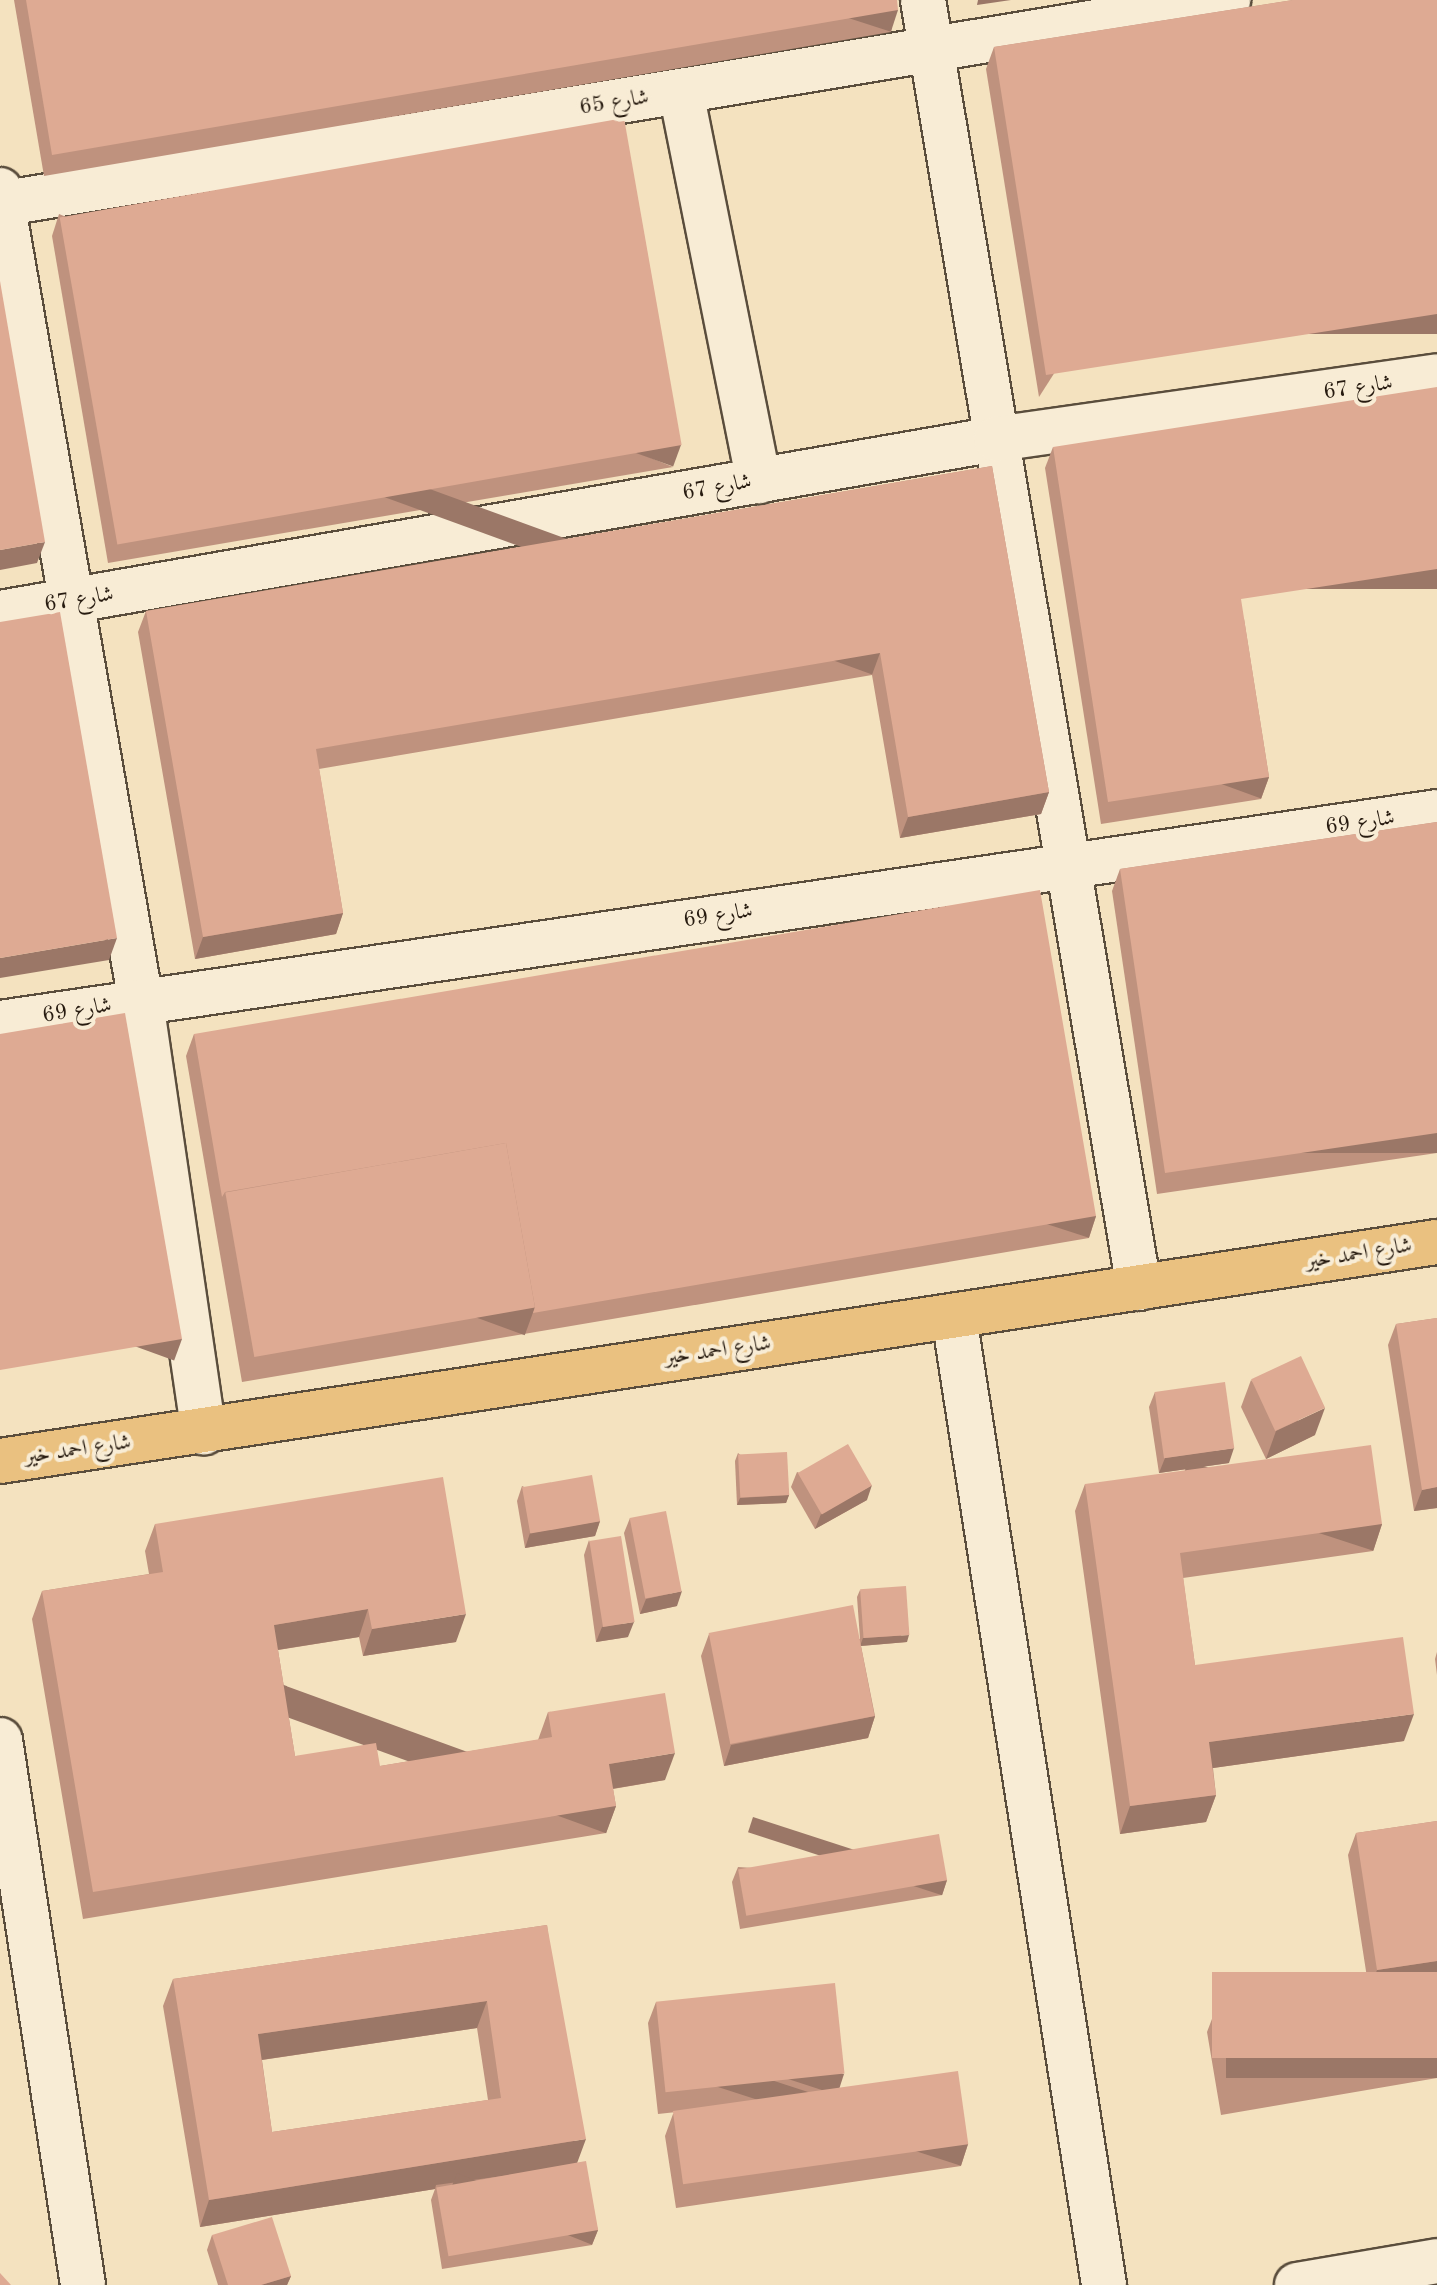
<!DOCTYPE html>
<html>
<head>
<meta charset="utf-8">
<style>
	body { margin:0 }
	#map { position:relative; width:1437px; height:2285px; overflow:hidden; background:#f4e2bf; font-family:"Old Standard TT",Amiri,serif }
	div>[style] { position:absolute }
	.roads { filter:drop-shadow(2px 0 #5a4d3c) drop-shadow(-2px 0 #5a4d3c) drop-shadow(0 2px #5a4d3c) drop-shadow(0 -2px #5a4d3c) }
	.minor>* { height:44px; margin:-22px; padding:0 22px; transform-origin:22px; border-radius:22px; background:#f8ecd5 }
	.major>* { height:44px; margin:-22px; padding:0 22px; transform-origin:22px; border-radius:22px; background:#eac180 }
	.wall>* { inset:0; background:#bf927e }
	.shaded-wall>* { inset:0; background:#9b7767; transform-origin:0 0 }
	.building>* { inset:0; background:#deaa93; transform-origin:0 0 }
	span { translate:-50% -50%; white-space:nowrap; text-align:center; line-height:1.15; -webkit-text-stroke:8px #f8ecd5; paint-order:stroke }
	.street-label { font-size:22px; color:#271b10 }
</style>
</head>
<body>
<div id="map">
	<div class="roads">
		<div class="minor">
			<div style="left:923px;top:0;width:1306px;rotate:80.48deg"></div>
			<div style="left:681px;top:92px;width:397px;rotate:78.7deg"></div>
			<div style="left:0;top:190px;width:824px;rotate:80.15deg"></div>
			<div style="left:141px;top:1002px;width:435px;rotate:81.7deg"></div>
			<div style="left:0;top:204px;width:1245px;rotate:-9.43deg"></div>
			<div style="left:0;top:613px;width:1011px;rotate:-9.91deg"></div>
			<div style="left:996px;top:439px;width:445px;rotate:-8.1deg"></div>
			<div style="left:0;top:1023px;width:1452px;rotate:-8.35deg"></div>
			<div style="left:954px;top:1317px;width:980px;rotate:81.19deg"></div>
			<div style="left:0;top:1740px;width:551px;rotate:81.34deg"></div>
			<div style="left:1297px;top:2285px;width:142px;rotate:-9.7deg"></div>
		</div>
		<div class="major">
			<div style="left:0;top:1461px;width:1454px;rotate:-8.67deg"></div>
		</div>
	</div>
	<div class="wall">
		<div style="clip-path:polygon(14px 0,897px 0,891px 32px,44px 176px)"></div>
		<div style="clip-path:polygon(1293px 0,1039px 397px,986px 69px,994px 47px)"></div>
		<div style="clip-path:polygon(59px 214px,673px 467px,108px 563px,52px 236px)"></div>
		<div style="clip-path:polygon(1053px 447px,1244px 619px,1269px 777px,1261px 799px,1101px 824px,1045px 468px)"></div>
		<div style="clip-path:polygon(992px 466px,1049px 792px,1041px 814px,900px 838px,872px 675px,319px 769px,343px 913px,336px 934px,195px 959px,138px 632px,146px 611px)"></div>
		<div style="clip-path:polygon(1437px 822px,1437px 1153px,1157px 1194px,1112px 891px,1120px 869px)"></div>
		<div style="clip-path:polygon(194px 1034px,1096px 1216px,1089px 1238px,242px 1382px,186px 1056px)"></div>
		<div style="clip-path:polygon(1437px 1318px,1437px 1508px,1414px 1511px,1388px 1345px,1396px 1324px)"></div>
		<div style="clip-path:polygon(1251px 1380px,1315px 1435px,1266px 1459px,1241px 1407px)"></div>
		<div style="clip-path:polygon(1155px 1392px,1229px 1463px,1159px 1473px,1149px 1407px)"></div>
		<div style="clip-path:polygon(738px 1453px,789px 1495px,786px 1503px,737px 1505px,735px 1461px)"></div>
		<div style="clip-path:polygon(797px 1472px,867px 1500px,815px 1529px,791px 1487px)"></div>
		<div style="clip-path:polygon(1085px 1484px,1382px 1524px,1373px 1551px,1183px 1578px,1195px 1665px,1404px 1741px,1213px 1768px,1216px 1795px,1206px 1822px,1120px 1834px,1075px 1511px)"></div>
		<div style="clip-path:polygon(522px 1486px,600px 1521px,595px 1536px,525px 1548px,517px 1501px)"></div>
		<div style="clip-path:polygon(630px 1518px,677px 1606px,640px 1614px,624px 1533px)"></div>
		<div style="clip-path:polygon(155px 1524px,456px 1642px,363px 1656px,359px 1637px,278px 1650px,295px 1756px,380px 1766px,538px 1740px,548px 1712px,665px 1780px,613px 1789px,616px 1806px,606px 1833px,83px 1919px,32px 1619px,42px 1591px,149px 1574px,145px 1551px)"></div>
		<div style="clip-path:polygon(589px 1540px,628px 1637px,596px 1642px,584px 1555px)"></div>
		<div style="clip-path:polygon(860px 1590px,907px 1642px,861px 1646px,875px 1716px,868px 1738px,724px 1766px,701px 1656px,709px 1634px,860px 1639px,857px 1597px)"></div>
		<div style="clip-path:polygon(1437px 1652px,1437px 1675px,1435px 1659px)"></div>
		<div style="clip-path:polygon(1437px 1821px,1437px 2078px,1221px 2115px,1207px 2032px,1215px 2011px,1368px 1984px,1348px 1855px,1356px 1833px)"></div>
		<div style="clip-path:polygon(738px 1867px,947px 1880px,942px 1895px,740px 1929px,732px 1882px)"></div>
		<div style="clip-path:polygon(evenodd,547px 1925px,577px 2162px,598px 2230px,592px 2245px,442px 2269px,431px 2200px,435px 2189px,200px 2227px,163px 2006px,173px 1979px,547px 1925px,477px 2028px,488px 2100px,272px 2132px,262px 2060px,477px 2028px)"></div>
		<div style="clip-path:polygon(656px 2002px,839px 2089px,968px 2144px,961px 2166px,676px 2208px,665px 2136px,673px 2114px,704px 2109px,658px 2114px,648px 2023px)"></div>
		<div style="clip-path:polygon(212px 2235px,291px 2276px,287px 2285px,218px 2285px,207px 2250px)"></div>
	</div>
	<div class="shaded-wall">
		<div style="clip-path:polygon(978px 0,1011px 0,977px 5px)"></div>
		<div style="left:898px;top:10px;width:23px;height:858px;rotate:108deg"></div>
		<div style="left:1437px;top:314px;width:20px;height:396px;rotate:90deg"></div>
		<div style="left:681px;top:445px;width:23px;height:573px;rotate:110deg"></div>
		<div style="clip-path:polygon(45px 542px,37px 563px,0 570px,0 550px)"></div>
		<div style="left:1437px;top:569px;width:20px;height:198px;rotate:90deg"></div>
		<div style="left:880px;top:653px;width:23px;height:572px;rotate:110deg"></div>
		<div style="left:1269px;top:777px;width:23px;height:163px;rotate:110deg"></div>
		<div style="clip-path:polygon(1049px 792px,1041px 814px,900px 838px,908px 817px)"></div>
		<div style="clip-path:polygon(343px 913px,336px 934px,195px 959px,203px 937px)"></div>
		<div style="clip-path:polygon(117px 938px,109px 960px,0 978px,0 958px)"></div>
		<div style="left:1437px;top:1133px;width:20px;height:275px;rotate:90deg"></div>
		<div style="left:1096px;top:1216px;width:23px;height:571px;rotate:108deg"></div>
		<div style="left:535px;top:1307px;width:30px;height:287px;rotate:110deg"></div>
		<div style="left:182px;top:1339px;width:23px;height:185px;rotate:110deg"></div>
		<div style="clip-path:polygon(1325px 1408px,1315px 1435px,1266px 1459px,1276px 1431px)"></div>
		<div style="clip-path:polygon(1234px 1448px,1229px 1463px,1159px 1473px,1165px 1458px)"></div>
		<div style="clip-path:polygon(872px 1485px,867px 1500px,815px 1529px,821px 1514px)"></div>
		<div style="clip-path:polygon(1437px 1487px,1437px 1508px,1414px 1511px,1422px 1490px)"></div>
		<div style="clip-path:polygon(789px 1495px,786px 1503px,737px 1505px,740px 1498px)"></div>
		<div style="clip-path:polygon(600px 1521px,595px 1536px,525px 1548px,530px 1533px)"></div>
		<div style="left:1382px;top:1524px;width:28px;height:204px;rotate:108deg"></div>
		<div style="clip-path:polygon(682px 1591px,677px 1606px,640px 1614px,646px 1599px)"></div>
		<div style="clip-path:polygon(368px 1609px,359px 1637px,264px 1652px,274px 1625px)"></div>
		<div style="clip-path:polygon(466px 1614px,456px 1642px,363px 1656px,372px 1629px)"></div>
		<div style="clip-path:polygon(634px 1622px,628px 1637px,596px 1642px,602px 1627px)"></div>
		<div style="clip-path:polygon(909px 1635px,907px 1642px,860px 1646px,863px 1638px)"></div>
		<div style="clip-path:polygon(1414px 1714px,1404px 1741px,1199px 1770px,1209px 1742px)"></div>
		<div style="clip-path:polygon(875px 1716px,868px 1738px,724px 1766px,731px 1745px)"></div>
		<div style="clip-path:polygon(675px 1753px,665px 1780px,599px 1791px,609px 1764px)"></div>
		<div style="clip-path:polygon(1216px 1795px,1206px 1822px,1120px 1834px,1130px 1806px)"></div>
		<div style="left:616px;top:1806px;width:29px;height:530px;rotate:110deg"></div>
		<div style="left:947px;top:1880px;width:16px;height:204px;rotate:108deg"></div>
		<div style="clip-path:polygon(1437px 1961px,1437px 1981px,1369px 1991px,1377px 1970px)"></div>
		<div style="clip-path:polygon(487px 2001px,477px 2028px,248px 2062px,258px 2034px)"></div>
		<div style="left:1437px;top:2058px;width:20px;height:211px;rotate:90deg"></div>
		<div style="left:844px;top:2074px;width:22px;height:180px;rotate:108deg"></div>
		<div style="clip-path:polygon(586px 2139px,576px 2166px,436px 2185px,435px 2189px,200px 2227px,209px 2200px)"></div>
		<div style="left:968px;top:2144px;width:23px;height:287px;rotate:108deg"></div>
		<div style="left:598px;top:2230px;width:16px;height:152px;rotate:112deg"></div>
		<div style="clip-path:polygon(291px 2276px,287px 2285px,261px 2285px)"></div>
	</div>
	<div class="building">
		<div style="clip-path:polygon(26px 0,897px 0,898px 10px,52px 155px)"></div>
		<div style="clip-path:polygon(1293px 0,1437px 0,1437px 314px,1046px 375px,994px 47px)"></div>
		<div style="left:624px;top:118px;width:332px;height:573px;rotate:80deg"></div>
		<div style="clip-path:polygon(0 281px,45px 542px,0 550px)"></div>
		<div style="clip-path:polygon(1437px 387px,1437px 569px,1241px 599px,1269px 777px,1108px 802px,1053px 447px)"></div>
		<div style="clip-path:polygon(992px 466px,1049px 792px,908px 817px,880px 653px,316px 749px,343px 913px,203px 937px,146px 611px)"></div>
		<div style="clip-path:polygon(60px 612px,117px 938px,0 958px,0 622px)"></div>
		<div style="clip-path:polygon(1437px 822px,1437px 1133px,1165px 1173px,1120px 869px)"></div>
		<div style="clip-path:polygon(1040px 890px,1096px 1216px,533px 1313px,535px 1307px,506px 1143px,225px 1192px,222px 1197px,194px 1034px)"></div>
		<div style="clip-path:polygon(125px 1013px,182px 1339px,0 1370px,0 1034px)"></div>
		<div style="left:506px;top:1143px;width:167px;height:285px;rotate:80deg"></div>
		<div style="clip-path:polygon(1437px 1318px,1437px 1487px,1422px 1490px,1396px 1324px)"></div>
		<div style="left:1301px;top:1356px;width:57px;height:55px;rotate:65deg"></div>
		<div style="left:1225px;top:1382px;width:67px;height:71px;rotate:82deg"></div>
		<div style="left:848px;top:1444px;width:48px;height:58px;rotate:60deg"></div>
		<div style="clip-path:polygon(1371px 1445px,1382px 1524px,1180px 1553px,1195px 1665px,1403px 1637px,1414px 1714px,1209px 1742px,1216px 1795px,1130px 1806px,1085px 1484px)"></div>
		<div style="left:787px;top:1452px;width:43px;height:49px;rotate:87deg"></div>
		<div style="left:592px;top:1475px;width:47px;height:71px;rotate:80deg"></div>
		<div style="clip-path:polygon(443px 1477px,466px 1614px,372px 1629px,368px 1609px,274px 1625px,295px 1756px,376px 1743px,380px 1766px,552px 1737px,548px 1712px,665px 1693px,675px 1753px,609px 1764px,616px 1806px,93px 1892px,42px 1591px,163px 1572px,155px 1524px)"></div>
		<div style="left:666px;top:1511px;width:82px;height:37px;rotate:79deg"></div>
		<div style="left:621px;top:1536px;width:87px;height:32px;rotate:81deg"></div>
		<div style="left:906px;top:1586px;width:49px;height:46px;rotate:86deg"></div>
		<div style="left:853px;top:1605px;width:113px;height:147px;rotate:79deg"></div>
		<div style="clip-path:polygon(1437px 1821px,1437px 1961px,1377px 1970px,1356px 1833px)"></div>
		<div style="left:939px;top:1834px;width:47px;height:204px;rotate:80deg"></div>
		<div style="clip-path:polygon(evenodd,547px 1925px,586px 2139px,209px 2200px,173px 1979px,547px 1925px,487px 2001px,501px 2098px,272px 2132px,258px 2034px,487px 2001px)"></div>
		<div style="left:1437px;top:1972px;width:86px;height:225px;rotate:90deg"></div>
		<div style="left:835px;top:1983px;width:91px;height:180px;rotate:84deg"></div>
		<div style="left:958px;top:2071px;width:74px;height:288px;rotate:82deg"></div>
		<div style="left:586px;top:2161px;width:70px;height:152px;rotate:80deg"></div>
		<div style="clip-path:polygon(272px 2217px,291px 2276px,261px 2285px,228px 2285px,212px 2235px)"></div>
		<div style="clip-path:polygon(0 2273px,11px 2285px,0 2285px)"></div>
	</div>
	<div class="street-label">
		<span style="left:614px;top:103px;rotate:-9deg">شارع 65</span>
		<span style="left:1358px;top:388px;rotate:-8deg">شارع 67</span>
		<span style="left:717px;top:488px;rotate:-10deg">شارع 67</span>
		<span style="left:79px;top:600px;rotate:-9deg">شارع 67</span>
		<span style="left:1360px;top:823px;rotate:-8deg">شارع 69</span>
		<span style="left:718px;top:916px;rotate:-8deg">شارع 69</span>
		<span style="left:77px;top:1011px;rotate:-9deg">شارع 69</span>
		<span style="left:1359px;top:1254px;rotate:-9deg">شارع احمد خير</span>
		<span style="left:718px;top:1351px;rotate:-8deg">شارع احمد خير</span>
		<span style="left:78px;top:1450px;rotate:-8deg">شارع احمد خير</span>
	</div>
</div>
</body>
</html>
